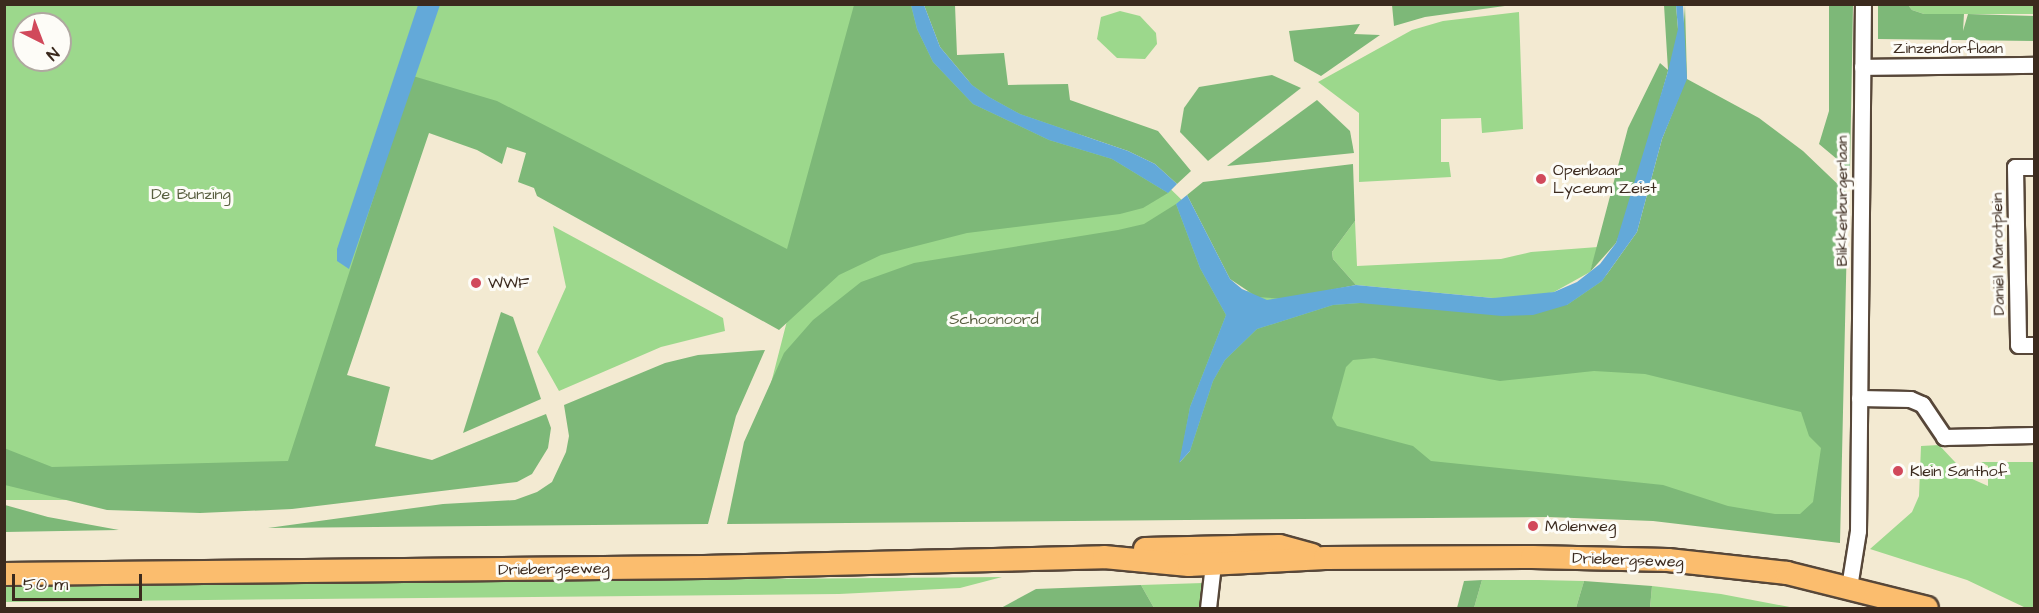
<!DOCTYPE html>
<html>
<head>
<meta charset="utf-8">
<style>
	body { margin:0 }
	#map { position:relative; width:2039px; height:613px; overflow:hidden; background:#f3ead2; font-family:"Architects Daughter",sans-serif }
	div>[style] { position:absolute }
	.green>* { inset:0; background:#9cd88c }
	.forest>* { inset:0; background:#7db878 }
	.water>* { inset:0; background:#63a9d9 }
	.roads { filter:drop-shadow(2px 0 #574739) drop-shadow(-2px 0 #574739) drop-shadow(0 2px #574739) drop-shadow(0 -2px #574739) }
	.minor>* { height:15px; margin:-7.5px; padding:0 7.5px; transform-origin:7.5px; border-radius:7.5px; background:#fff }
	.primary>* { height:22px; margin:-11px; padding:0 11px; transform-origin:11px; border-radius:11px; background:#fbbd6e }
	.dots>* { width:16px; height:16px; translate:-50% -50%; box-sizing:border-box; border:3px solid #fdfcf7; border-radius:50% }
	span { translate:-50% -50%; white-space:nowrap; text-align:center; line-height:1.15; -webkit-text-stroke:6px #fdfcf7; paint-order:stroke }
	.street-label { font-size:16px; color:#3b2a1e }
	.poi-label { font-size:16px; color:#3b2a1e }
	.left { translate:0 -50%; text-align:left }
	.park-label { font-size:16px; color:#585e3f }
	.frame { position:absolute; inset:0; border:6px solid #3b2a1e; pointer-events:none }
	.north { position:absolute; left:12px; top:12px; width:60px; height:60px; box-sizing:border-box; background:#fdfcf7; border:2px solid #afa8a0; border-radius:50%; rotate:138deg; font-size:16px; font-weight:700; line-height:24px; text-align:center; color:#3b2a1e }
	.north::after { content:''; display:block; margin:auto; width:21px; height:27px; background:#d1495b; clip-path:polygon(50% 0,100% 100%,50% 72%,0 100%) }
	.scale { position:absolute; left:12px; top:574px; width:130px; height:27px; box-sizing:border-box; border:3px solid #3b2a1e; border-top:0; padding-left:8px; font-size:18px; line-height:21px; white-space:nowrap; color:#3b2a1e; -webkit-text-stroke:4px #fdfcf7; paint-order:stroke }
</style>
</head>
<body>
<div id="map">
	<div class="green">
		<div style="clip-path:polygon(evenodd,5px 5px,918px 5px,952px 73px,1148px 167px,1189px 207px,1228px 290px,1524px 307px,1835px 187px,1832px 537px,768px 395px,800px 270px,422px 90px,287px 500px,5px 500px,5px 5px,24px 24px,60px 24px,60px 60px,24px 60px,24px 24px)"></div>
		<div style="clip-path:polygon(1908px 5px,2034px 5px,2034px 14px,1924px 14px,1912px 10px)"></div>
		<div style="clip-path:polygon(1120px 11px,1140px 16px,1156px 33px,1157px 44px,1145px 59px,1117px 58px,1097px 39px,1101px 17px)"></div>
		<div style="clip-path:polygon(1519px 12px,1523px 129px,1482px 133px,1481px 118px,1441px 119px,1441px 162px,1449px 162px,1451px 177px,1359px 182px,1359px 113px,1318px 82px,1412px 30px,1443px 21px)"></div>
		<div style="clip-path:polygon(1355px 221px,1357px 266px,1501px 259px,1531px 252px,1598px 247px,1590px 272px,1554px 292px,1532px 297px,1493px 298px,1356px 285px,1333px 259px,1332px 252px)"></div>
		<div style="clip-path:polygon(553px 226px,723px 318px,725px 331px,661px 347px,559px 391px,537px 352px,566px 287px)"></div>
		<div style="clip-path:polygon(1939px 445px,1970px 478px,1988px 486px,1988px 466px,1981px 462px,2034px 462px,2034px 608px,2026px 608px,1967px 580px,1870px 549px,1912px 512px,1919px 496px,1921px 446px)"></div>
		<div style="clip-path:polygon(1002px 577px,960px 588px,839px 594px,5px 602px,5px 585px)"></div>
		<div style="clip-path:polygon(1482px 580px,1539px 580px,1584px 581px,1576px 608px,1474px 608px)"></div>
		<div style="clip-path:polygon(1203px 583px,1200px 608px,1154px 608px,1141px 585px)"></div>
		<div style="clip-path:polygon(1652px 586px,1721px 594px,1795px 608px,1650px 608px)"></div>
	</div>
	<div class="forest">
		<div style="clip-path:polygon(854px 5px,911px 5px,917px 29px,933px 62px,973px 104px,1049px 140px,1112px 159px,1168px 193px,1143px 208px,1120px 214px,967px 233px,881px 255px,839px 275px,779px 330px,537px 196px,534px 188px,518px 182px,526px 153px,507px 147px,502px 164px,477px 150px,429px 133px,347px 375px,390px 387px,375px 446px,432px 460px,546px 414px,551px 428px,548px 448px,532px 474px,517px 482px,292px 509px,200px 513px,107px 510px,5px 485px,4px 448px,52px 467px,288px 461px,413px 76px,497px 101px,787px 249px)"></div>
		<div style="clip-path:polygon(924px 5px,955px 5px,957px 55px,1004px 53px,1008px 85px,1068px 84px,1070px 100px,1158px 131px,1191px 171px,1177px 184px,1155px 164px,1128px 151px,1020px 114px,989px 97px,972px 85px,940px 47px)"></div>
		<div style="clip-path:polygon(1392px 5px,1392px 4px,1512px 5px,1425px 17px,1394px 26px)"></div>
		<div style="clip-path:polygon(evenodd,1664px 5px,1676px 5px,1681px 65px,1685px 5px,1687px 79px,1759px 118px,1803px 151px,1848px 194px,1840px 543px,1653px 521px,1548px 517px,727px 524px,744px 442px,784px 353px,813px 320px,861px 282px,914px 263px,1118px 230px,1144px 224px,1176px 204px,1200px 268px,1226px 315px,1190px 407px,1180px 462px,1190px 451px,1213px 381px,1225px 360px,1257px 329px,1333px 305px,1360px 303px,1567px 305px,1602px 281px,1637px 232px,1662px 139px,1686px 79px,1668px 71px,1627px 216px,1616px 243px,1590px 272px,1628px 128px,1660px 63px,1668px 70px,1664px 5px,1374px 358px,1500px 381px,1594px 371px,1645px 374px,1801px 412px,1809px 436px,1821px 448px,1813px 502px,1800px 514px,1775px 514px,1728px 506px,1663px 485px,1431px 461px,1413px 446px,1337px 426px,1332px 418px,1346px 367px,1353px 360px,1374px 358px)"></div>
		<div style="clip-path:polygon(1829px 5px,1853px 5px,1850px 170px,1819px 144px,1829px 111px)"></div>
		<div style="clip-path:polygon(1878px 5px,1908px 5px,1912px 10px,1924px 14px,1964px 14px,1963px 31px,1968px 14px,2034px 16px,2034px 41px,1878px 39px)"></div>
		<div style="clip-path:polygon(1360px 24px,1354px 34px,1380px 35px,1321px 76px,1294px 61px,1289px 31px)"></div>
		<div style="clip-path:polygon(1272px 75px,1301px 88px,1208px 161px,1180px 132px,1184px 108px,1199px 87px)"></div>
		<div style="clip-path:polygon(1317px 100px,1350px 131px,1354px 153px,1227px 166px)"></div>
		<div style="clip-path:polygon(1353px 164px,1355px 221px,1332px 252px,1333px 259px,1356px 285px,1285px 299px,1257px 297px,1230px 279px,1187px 195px,1203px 182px)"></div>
		<div style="clip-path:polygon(501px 312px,513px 317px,541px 399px,463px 433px)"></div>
		<div style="clip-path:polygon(765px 350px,736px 416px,708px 524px,268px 528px,443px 504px,515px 500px,537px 492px,552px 482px,566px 452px,569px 436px,564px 405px,665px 363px,698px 355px)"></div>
		<div style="clip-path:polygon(5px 505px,48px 517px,119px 530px,5px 532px)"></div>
		<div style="clip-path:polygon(1482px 580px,1474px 608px,1457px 608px,1464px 581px)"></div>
		<div style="clip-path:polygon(1584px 581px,1652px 586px,1650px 608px,1576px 608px)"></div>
		<div style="clip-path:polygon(1141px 585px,1154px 608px,1001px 608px,1036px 589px)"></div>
	</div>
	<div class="water">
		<div style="clip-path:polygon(418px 5px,440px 5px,349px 269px,337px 261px,337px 249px)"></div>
		<div style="clip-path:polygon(911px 5px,924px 5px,940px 47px,972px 85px,989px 97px,1020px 114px,1128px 151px,1155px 164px,1177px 184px,1168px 193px,1112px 159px,1049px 140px,973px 104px,933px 62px,917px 29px)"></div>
		<div style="clip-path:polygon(1676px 5px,1683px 5px,1687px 79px,1662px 139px,1637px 232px,1602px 281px,1567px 305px,1533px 315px,1502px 316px,1360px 303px,1333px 305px,1257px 329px,1225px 360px,1213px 381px,1190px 451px,1179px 463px,1190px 407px,1226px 315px,1200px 268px,1176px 204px,1187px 195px,1230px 279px,1242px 289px,1267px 300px,1356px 285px,1493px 298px,1554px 292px,1577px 282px,1600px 264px,1616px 243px,1668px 71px,1678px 29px)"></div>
	</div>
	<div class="roads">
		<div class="minor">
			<div style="left:1862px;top:67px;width:172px;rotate:-0.7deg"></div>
			<div style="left:2034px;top:167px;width:19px;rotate:180deg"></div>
			<div style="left:2015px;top:167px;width:178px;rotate:89deg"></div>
			<div style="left:2018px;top:345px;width:16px"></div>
			<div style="left:1859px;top:398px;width:51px;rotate:1.1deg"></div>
			<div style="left:1910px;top:399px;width:13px;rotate:23deg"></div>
			<div style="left:1922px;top:404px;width:40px;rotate:56deg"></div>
			<div style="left:1944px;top:437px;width:90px;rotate:-1.3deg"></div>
			<div style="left:1849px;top:587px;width:57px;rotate:-80.9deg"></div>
			<div style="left:1858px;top:531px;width:527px;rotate:-89.46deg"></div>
			<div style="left:1208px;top:608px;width:53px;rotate:-83.5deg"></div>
		</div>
		<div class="primary">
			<div style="left:1145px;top:549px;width:134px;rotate:-1.3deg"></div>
			<div style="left:1279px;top:546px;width:34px;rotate:15deg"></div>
			<div style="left:4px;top:574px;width:700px;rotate:-0.57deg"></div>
			<div style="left:704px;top:567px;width:400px;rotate:-1.4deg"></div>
			<div style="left:1104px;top:557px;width:85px;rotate:5.4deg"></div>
			<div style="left:1189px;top:565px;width:136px;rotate:-2.9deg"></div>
			<div style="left:1325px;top:558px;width:207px;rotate:-0.3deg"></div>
			<div style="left:1532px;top:557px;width:136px;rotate:1.3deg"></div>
			<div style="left:1668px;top:560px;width:120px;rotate:6.2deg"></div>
			<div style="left:1787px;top:573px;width:144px;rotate:14deg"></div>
		</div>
	</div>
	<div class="dots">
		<div style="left:1541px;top:179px;background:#d1495b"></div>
		<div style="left:476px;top:283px;background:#d1495b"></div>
		<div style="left:1898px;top:471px;background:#d1495b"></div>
		<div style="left:1533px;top:526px;background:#d1495b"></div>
	</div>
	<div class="street-label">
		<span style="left:1948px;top:48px">Zinzendorflaan</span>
		<span style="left:1842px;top:201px;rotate:-90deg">Blikkenburgerlaan</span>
		<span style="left:1998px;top:254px;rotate:-91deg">Daniël Marotplein</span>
		<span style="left:1628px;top:560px;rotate:2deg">Driebergseweg</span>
		<span style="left:554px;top:569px;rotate:-1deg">Driebergseweg</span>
	</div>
	<div class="poi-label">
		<span class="left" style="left:1553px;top:179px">Openbaar<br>Lyceum Zeist</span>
		<span class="left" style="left:488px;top:283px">WWF</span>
		<span class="left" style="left:1910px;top:471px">Klein Santhof</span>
		<span class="left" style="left:1545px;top:526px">Molenweg</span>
	</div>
	<div class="park-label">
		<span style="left:191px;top:194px">De Bunzing</span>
		<span style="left:994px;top:319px">Schoonoord</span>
	</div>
	<div class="frame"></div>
	<div class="north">N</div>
	<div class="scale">50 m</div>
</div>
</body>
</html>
